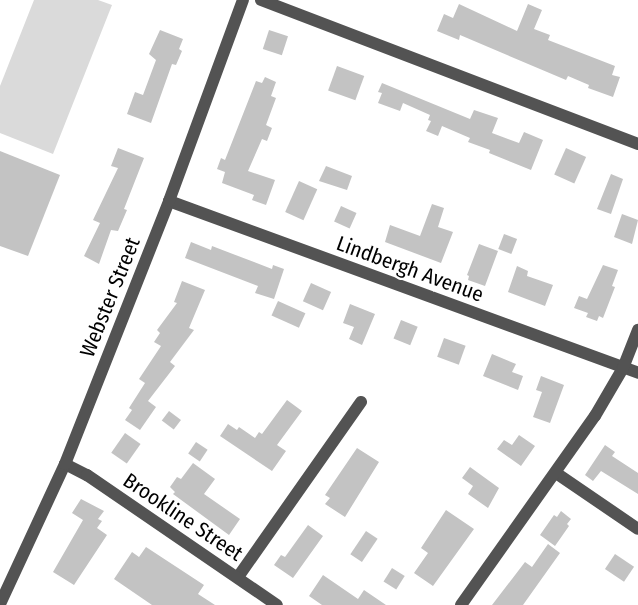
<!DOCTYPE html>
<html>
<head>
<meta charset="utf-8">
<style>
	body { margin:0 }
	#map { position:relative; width:638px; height:605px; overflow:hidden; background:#fff; font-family:"Fira Sans Condensed",sans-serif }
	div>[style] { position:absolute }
	.green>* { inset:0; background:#dadada }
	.building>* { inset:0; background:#c3c3c3; transform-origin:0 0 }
	.minor>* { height:12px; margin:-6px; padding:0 6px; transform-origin:6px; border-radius:6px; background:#535353 }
	.tertiary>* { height:12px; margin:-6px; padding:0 6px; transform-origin:6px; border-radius:6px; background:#535353 }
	span { translate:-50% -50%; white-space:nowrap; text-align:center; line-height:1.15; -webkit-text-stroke:4.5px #fff; paint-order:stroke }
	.street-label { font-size:21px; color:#000 }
</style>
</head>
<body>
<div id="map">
	<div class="green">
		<div style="clip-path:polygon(34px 0,98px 0,112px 5px,53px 154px,0 133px,0 86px)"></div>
	</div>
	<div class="building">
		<div style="clip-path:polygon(459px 4px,517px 31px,528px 4px,542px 10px,534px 29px,550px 35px,548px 40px,615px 66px,612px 75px,620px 77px,613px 97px,588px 88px,589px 85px,568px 76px,566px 80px,460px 35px,459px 40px,437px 31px,444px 14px,453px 18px)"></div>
		<div style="clip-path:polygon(160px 30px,183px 39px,179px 49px,182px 51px,176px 65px,172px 64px,151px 123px,127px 114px,135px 92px,143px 95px,156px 60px,149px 54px)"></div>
		<div style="left:269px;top:30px;width:20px;height:20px;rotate:18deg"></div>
		<div style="left:337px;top:66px;width:29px;height:26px;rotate:20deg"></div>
		<div style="clip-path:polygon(265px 77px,276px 82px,271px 96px,276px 98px,266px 125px,272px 128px,267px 141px,262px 139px,248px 171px,275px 180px,266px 205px,252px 200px,254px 195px,222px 183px,225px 172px,217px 169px,221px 158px,225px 160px,256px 81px,262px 83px)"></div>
		<div style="clip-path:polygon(382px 83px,470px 119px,474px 110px,498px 118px,492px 133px,519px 143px,524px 132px,543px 140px,531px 170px,489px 153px,490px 150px,468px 142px,470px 138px,442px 126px,438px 136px,426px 131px,431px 121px,428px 120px,430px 115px,403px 103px,400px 111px,378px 103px,382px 93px,378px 92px)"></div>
		<div style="clip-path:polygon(118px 148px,144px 158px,124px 209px,127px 210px,118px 231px,111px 230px,99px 264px,84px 256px,100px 223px,93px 220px,118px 168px,111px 166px)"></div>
		<div style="left:566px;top:148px;width:22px;height:29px;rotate:24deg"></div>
		<div style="clip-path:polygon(0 151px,60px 175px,28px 256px,0 246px)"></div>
		<div style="clip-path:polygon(326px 166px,352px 176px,347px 190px,319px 181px)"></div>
		<div style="clip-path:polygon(611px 174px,623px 179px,611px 214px,597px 209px)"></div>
		<div style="left:299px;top:181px;width:20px;height:34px;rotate:24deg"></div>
		<div style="clip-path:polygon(432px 204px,444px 208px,438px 227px,453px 232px,441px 263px,385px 242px,390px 225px,420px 236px)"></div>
		<div style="left:341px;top:206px;width:17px;height:17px;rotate:24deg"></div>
		<div style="clip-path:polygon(622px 214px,638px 220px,632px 244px,614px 237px)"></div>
		<div style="left:504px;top:234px;width:14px;height:16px;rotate:21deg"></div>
		<div style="clip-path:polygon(191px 242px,211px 250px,212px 246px,272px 269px,273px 265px,284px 269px,274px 299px,255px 293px,258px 286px,185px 258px)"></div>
		<div style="clip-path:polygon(479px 244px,498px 251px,485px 286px,468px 280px,469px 276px,467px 275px)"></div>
		<div style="clip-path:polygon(603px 265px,618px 270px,612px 286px,615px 287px,603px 318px,599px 316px,597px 321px,586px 317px,588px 313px,574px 308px,579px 296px,587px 299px)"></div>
		<div style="clip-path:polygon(517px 266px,528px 271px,527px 276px,553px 285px,545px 306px,508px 292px)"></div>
		<div style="clip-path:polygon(182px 281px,205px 290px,189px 328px,194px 330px,170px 362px,175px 366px,148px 401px,156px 407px,140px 430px,125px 420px,132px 410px,129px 408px,145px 383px,139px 379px,161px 346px,154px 342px,160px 333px,157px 330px,177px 303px,174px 302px)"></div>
		<div style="left:311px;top:283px;width:22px;height:20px;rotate:24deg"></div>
		<div style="left:278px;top:301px;width:30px;height:16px;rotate:24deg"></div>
		<div style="clip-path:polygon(350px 304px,375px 314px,362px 345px,349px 339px,354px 327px,343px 323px)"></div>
		<div style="left:401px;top:320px;width:18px;height:20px;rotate:22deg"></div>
		<div style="left:444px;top:338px;width:23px;height:20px;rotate:20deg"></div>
		<div style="clip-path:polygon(492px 354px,516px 364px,512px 372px,523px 376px,518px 390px,483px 376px)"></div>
		<div style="clip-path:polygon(541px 376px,564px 385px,550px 423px,533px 417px,542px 392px,536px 390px)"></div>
		<div style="clip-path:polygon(287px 400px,302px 411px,277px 445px,286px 451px,272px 471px,220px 436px,228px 424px,237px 430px,239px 427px,255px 438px,259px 432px,262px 434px)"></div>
		<div style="left:169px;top:411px;width:15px;height:12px;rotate:37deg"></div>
		<div style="left:125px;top:433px;width:19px;height:24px;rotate:35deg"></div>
		<div style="clip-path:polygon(519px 435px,535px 446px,521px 466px,497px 449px,504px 440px,512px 445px)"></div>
		<div style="left:196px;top:442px;width:14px;height:14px;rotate:34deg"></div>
		<div style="clip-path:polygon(605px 445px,615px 452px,612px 456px,638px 473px,638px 494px,601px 471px,593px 481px,585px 475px)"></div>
		<div style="clip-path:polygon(357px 448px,379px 462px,345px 517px,325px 504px,330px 498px,325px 495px)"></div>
		<div style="clip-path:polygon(193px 463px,215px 479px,204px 494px,240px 519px,229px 535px,173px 494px,175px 492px,170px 487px,177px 477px,181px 479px)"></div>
		<div style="clip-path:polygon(470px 467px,499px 488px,488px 508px,468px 494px,473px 486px,462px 478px)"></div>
		<div style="clip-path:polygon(81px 499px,104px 511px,98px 519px,102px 521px,97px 528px,107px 535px,74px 585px,53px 572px,83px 520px,72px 513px)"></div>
		<div style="clip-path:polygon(446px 510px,474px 529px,433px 586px,414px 573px,428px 553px,421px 548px)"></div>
		<div style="clip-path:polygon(561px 511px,571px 519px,567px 524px,569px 526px,555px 546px,540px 535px,554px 515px,557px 517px)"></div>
		<div style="clip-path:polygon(308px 525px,323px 536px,293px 578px,274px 565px,281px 555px,285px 557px)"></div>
		<div style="left:366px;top:531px;width:14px;height:28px;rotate:34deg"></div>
		<div style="clip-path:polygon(548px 544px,560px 553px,523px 605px,492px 605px,525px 562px,532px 567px)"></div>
		<div style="clip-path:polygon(146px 547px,204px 585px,198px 594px,215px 605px,152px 605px,114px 579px,132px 552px,139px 557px)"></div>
		<div style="left:615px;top:554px;width:23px;height:18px;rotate:34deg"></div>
		<div style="left:392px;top:568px;width:15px;height:16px;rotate:32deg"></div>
		<div style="clip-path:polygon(323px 575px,358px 599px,364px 590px,386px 605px,322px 605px,309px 596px)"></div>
	</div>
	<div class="minor">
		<div style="left:261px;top:0;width:404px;rotate:20.9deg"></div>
		<div style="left:169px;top:201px;width:500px;rotate:20.1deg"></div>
		<div style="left:556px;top:473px;width:99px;rotate:34.3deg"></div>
		<div style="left:238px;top:577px;width:214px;rotate:-54.9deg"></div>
		<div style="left:461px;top:605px;width:232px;rotate:-54.7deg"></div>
		<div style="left:595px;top:416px;width:56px;rotate:-59.7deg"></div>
		<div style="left:623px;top:368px;width:41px;rotate:-68.5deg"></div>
	</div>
	<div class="tertiary">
		<div style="left:65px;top:464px;width:25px;rotate:27deg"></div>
		<div style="left:87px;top:475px;width:230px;rotate:34.4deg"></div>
		<div style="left:0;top:604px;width:154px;rotate:-65.1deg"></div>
		<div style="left:65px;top:464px;width:283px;rotate:-68.4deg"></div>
		<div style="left:169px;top:201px;width:214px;rotate:-69.8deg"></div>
	</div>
	<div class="street-label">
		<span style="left:410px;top:269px;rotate:20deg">Lindbergh Avenue</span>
		<span style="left:110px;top:297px;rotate:-68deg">Webster Street</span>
		<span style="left:183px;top:517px;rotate:34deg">Brookline Street</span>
	</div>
</div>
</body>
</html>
